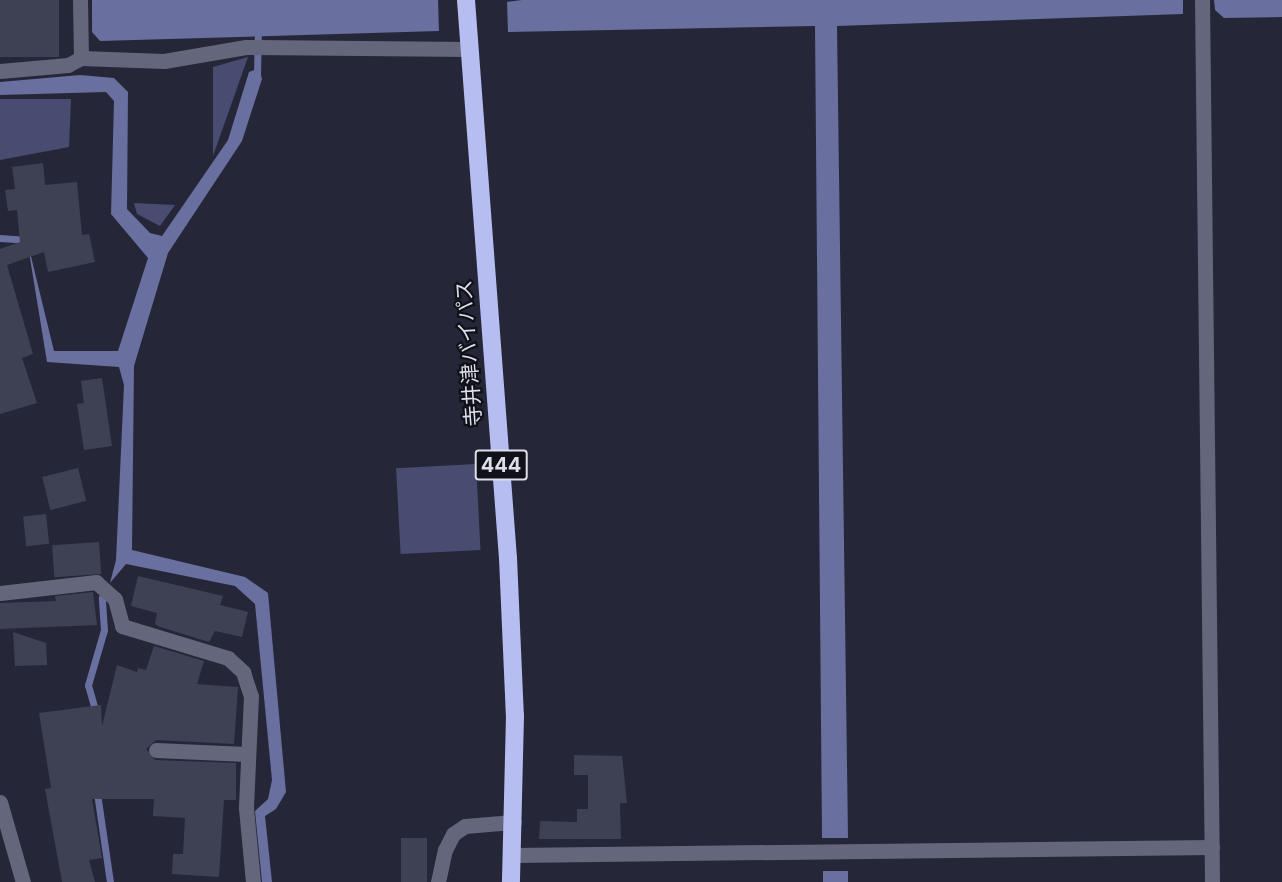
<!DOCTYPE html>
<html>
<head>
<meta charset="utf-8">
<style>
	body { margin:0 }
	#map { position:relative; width:1282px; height:882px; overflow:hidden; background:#252738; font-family:Inter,"Noto Sans JP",sans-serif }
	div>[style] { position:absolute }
	.green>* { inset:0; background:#484c71; transform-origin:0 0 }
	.water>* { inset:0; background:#696f9e; transform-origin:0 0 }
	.stream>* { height:7px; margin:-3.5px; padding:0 3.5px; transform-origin:3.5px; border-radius:3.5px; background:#696f9e }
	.building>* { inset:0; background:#3e4153; transform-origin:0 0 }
	.minor>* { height:15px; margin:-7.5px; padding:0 7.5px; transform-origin:7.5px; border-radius:7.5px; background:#64677c }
	.highway>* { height:18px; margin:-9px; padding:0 9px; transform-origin:9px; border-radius:9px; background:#b6bdf1 }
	span { translate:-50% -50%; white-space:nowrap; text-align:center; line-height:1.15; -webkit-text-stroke:4.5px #101118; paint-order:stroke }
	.shield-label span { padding:2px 4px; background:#101118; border:2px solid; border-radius:4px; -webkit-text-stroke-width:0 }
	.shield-label { font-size:20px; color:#dcdee9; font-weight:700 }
	.street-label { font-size:21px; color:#dcdee9 }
</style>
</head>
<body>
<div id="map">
	<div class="green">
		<div style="clip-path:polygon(248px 57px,213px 156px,213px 67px)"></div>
		<div style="clip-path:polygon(0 99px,71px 99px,69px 147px,0 160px)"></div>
		<div style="clip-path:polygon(134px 203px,175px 205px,160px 226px,137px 214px)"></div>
		<div style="left:476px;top:464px;width:86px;height:80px;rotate:87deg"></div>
	</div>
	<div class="water">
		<div style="clip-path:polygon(92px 0,438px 0,439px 31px,100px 41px,92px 32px)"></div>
		<div style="clip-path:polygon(522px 0,1183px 0,1183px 14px,837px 26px,848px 838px,822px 838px,815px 26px,508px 32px,507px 2px)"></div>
		<div style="clip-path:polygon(1214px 0,1282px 0,1282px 17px,1224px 18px,1215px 10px)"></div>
		<div style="clip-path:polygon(259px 68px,262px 79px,242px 141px,168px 253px,134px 366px,132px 550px,245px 577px,268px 593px,286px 792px,276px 809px,265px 816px,272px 882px,262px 882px,255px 811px,268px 799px,272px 780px,255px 604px,235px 586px,126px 564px,110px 583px,116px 560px,124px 385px,119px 367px,47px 362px,27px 240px,54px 351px,118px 351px,148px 258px,111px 214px,114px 101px,106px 92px,0 95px,0 82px,80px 75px,114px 78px,128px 92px,127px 209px,150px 233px,162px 236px,228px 140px,249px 72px)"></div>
		<div style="left:823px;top:871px;width:25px;height:11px"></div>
	</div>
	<div class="stream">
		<div style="left:257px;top:75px;width:46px;rotate:-88.8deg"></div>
		<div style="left:0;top:238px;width:27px;rotate:4deg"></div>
		<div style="left:96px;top:713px;width:29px;rotate:-106deg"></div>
		<div style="left:88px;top:685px;width:57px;rotate:-73.8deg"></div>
		<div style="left:104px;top:630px;width:32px;rotate:-94deg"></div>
		<div style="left:97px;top:793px;width:90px;rotate:81.7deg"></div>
	</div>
	<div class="building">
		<div style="left:0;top:0;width:59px;height:57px"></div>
		<div style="clip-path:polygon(43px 163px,45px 185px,77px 182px,82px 235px,89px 234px,95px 262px,48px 272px,44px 252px,7px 265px,33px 354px,22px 358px,37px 403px,0 414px,0 249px,20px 242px,17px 210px,8px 211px,5px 190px,15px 189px,12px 167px)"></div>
		<div style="clip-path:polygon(102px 378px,112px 446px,84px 450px,77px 404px,84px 403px,81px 381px)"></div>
		<div style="left:78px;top:468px;width:34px;height:37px;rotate:76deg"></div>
		<div style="left:46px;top:514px;width:30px;height:23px;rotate:84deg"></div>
		<div style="left:99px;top:542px;width:32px;height:47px;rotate:86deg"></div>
		<div style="clip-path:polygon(138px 576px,223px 596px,220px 605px,248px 612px,242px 637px,215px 631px,209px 642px,160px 627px,155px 624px,157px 613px,131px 606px)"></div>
		<div style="clip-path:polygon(93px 592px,97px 625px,0 629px,0 603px,56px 601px,55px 596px)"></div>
		<div style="clip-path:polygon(13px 632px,46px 643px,47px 665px,15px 666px)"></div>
		<div style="clip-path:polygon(154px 646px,204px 661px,197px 684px,238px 687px,234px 744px,156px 740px,146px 749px,155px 760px,236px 763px,236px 800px,224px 800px,219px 877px,172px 874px,173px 854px,183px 854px,185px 818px,153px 816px,154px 799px,92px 799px,102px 858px,89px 860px,95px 882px,62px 882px,45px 789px,51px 788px,39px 713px,101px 705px,102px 726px,117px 665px,137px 672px,138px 668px,146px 670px)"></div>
		<div style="clip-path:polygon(574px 755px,622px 756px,627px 803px,620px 803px,621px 839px,539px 839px,540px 821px,577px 822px,577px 809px,588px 809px,588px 775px,574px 775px)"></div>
		<div style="left:401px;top:838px;width:26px;height:44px"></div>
	</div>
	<div class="minor">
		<div style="left:80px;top:0;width:58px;rotate:89deg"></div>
		<div style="left:1202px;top:0;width:882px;rotate:89.35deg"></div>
		<div style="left:0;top:71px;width:68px;rotate:-5deg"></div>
		<div style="left:68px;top:65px;width:15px;rotate:-28deg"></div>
		<div style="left:81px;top:58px;width:83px;rotate:2.1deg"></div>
		<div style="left:164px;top:61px;width:83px;rotate:-9.7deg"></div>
		<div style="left:246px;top:47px;width:223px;rotate:0.5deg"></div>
		<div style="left:0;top:593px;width:97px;rotate:-6.5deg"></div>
		<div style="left:96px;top:582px;width:25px;rotate:42deg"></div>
		<div style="left:115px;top:599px;width:28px;rotate:75deg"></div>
		<div style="left:122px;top:626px;width:111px;rotate:16.8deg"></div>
		<div style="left:228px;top:658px;width:21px;rotate:43deg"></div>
		<div style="left:243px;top:672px;width:25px;rotate:72deg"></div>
		<div style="left:251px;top:696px;width:112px;rotate:92.6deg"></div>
		<div style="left:246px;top:808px;width:74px;rotate:84.6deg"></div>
		<div style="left:156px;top:750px;width:90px;rotate:2.5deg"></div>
		<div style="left:0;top:802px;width:83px;rotate:74deg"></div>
		<div style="left:513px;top:855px;width:699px;rotate:-0.66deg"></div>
		<div style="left:438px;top:882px;width:33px;rotate:-78deg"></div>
		<div style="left:445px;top:850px;width:18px;rotate:-63deg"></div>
		<div style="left:453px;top:834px;width:14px;rotate:-34deg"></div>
		<div style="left:465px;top:826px;width:49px;rotate:-4.7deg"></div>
	</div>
	<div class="highway">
		<div style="left:466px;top:0;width:560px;rotate:85.7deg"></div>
		<div style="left:508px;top:558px;width:158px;rotate:87.5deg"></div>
		<div style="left:515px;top:716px;width:166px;rotate:91.4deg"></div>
	</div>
	<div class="shield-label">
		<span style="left:501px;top:465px">444</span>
	</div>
	<div class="street-label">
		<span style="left:469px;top:353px;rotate:-94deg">寺井津バイパス</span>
	</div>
</div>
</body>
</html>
